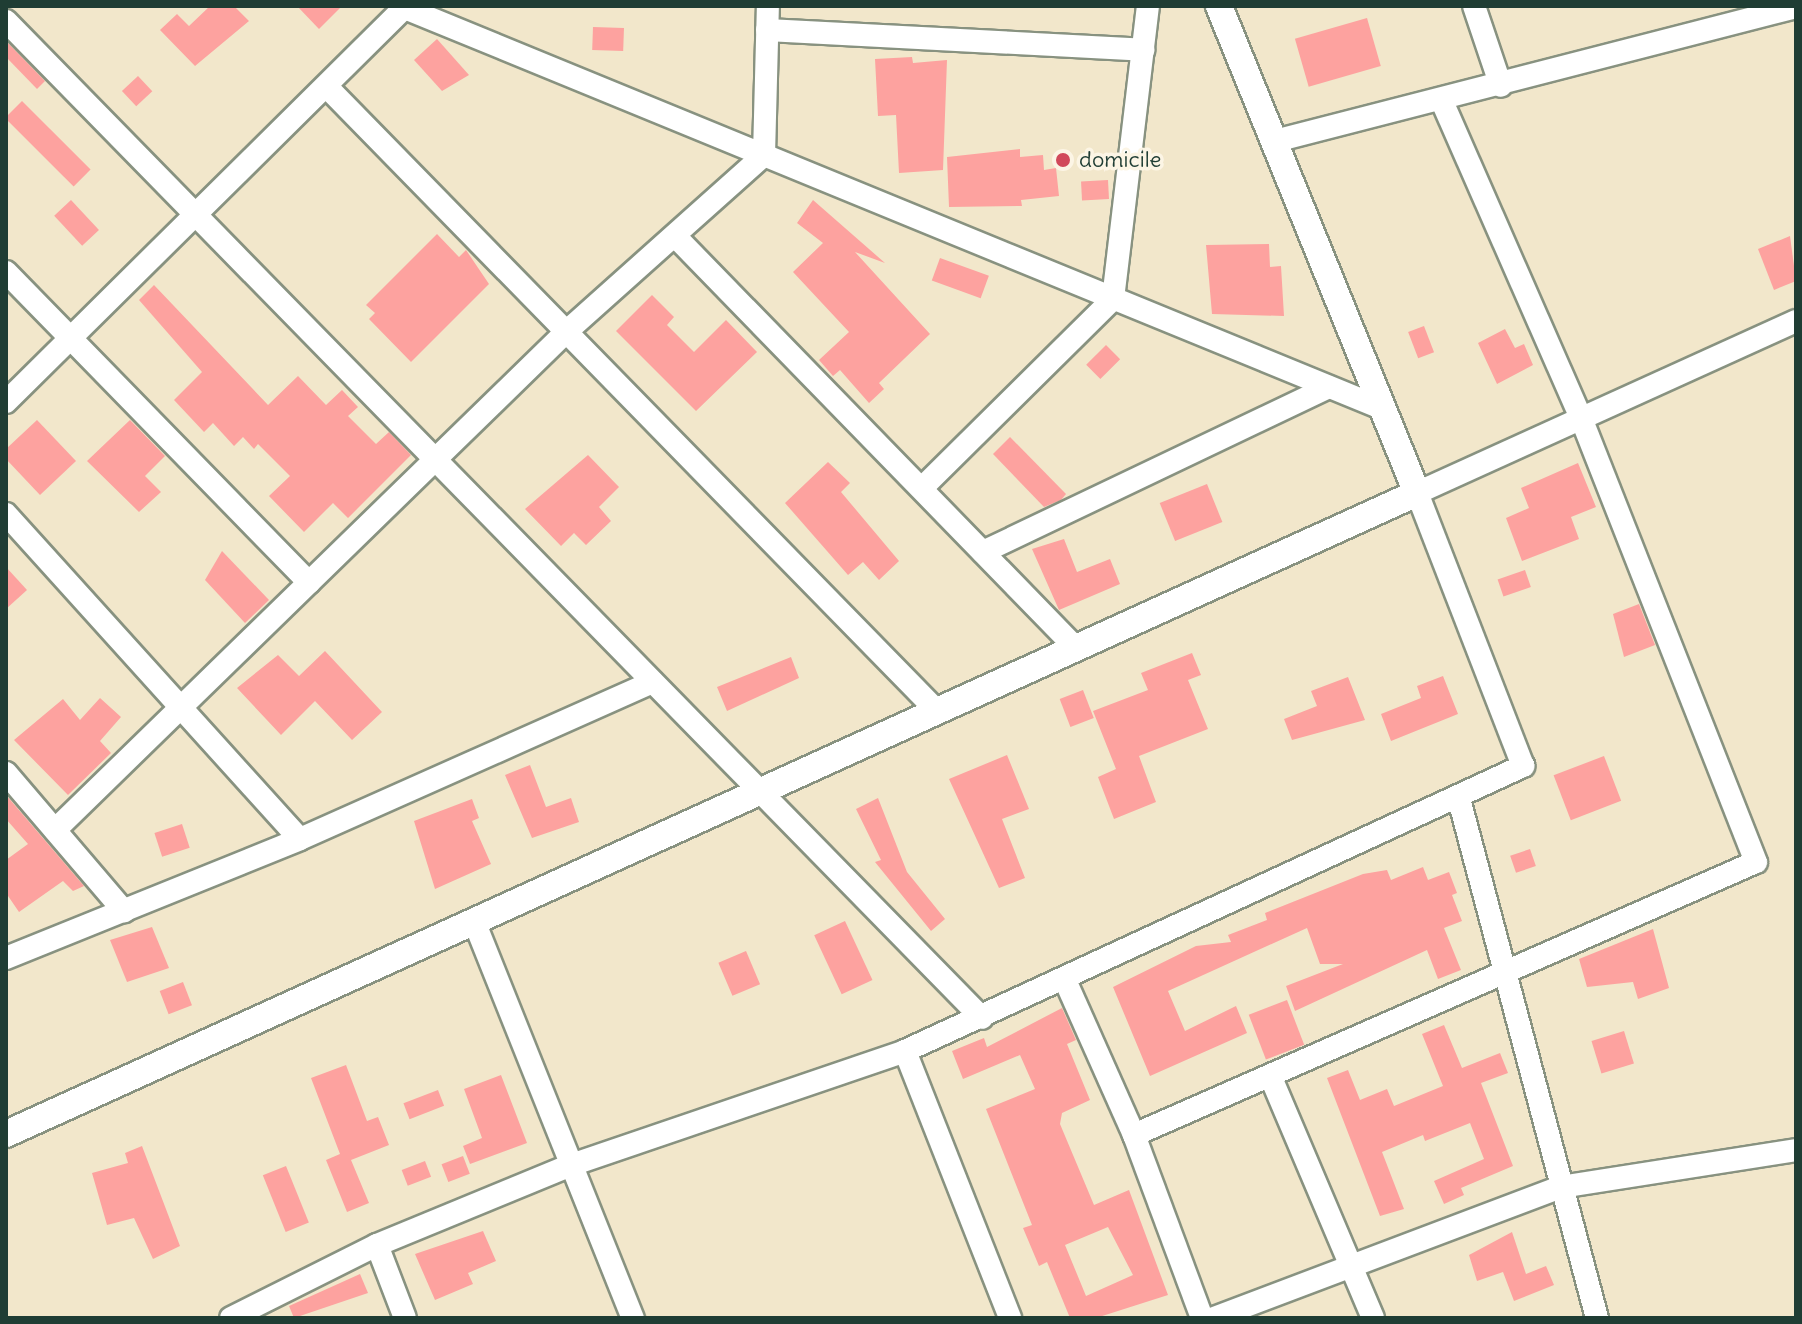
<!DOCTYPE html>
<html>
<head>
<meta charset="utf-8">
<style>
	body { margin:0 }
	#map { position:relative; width:1802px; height:1324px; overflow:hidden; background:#f2e7cb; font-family:Delius,sans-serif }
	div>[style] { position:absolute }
	.building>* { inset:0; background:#fda29f; transform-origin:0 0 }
	.roads { filter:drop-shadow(2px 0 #889280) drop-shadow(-2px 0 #889280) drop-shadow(0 2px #889280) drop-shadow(0 -2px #889280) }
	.minor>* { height:22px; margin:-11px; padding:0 11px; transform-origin:11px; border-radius:11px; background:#fff }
	.tertiary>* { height:26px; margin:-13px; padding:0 13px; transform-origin:13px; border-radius:13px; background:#fff }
	.dots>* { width:22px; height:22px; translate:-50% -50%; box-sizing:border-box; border:4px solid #fcf5e5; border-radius:50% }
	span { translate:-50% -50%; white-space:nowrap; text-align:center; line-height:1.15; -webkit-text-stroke:7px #fcf5e5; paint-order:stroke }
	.poi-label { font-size:22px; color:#1f3d34 }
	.left { translate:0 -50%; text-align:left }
	.frame { position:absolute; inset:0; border:8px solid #1f3d34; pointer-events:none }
</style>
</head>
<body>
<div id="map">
	<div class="building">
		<div style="clip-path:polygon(210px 6px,234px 6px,249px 21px,195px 66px,160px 30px,177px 14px,189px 26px)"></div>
		<div style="clip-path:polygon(297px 6px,342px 6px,319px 29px)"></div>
		<div style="left:1367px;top:18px;width:50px;height:75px;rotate:74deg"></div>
		<div style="left:593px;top:27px;width:31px;height:23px;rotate:2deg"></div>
		<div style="clip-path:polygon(437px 39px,469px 75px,442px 91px,414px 60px)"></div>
		<div style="clip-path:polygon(6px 41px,45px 81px,37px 89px,6px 57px)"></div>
		<div style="clip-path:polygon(912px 57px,913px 63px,947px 60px,943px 170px,899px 173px,896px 115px,878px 116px,875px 59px)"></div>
		<div style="left:138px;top:76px;width:21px;height:22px;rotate:47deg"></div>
		<div style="left:22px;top:101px;width:97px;height:24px;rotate:45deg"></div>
		<div style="clip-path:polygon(1020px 149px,1020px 157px,1043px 155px,1044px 170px,1056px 168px,1059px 196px,1021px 200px,1022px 206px,949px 207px,947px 157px)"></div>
		<div style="left:1108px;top:180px;width:19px;height:27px;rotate:87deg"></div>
		<div style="left:71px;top:200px;width:41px;height:23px;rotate:47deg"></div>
		<div style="clip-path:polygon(813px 200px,885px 263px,855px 252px,930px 334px,879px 383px,884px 389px,869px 403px,840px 370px,833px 376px,819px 360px,849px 332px,793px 272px,823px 243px,797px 223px)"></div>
		<div style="clip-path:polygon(437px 234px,459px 257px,466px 250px,489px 284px,411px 362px,369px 319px,375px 313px,366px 305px)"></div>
		<div style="clip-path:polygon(1790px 236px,1796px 281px,1774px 290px,1758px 249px)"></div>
		<div style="clip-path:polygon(1269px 244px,1270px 267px,1281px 266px,1284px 316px,1212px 314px,1206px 245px)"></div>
		<div style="left:940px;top:258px;width:52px;height:24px;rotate:20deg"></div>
		<div style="clip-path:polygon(154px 285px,268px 405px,298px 376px,326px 405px,342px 390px,358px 407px,348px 416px,376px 444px,389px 432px,411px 455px,348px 518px,333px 503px,304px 532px,269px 496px,290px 476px,258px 444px,254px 449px,243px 437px,234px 446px,213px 423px,204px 432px,174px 400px,202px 372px,139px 300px)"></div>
		<div style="clip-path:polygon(652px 295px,674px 317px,667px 325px,694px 352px,726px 320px,757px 352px,696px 411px,616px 331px)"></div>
		<div style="left:1424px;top:326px;width:28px;height:17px;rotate:69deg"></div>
		<div style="clip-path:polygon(1505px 329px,1515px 348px,1524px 344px,1533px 365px,1497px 384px,1478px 343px)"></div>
		<div style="left:1106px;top:345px;width:20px;height:28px;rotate:45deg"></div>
		<div style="clip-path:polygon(37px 420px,76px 461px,40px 495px,6px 459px,6px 449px)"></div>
		<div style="clip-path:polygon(130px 420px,165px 456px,145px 476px,161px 492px,139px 512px,87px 461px)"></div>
		<div style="clip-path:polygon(1010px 437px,1066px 494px,1061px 500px,1044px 507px,993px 454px)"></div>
		<div style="clip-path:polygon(588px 455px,619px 487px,599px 507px,611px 521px,586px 545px,574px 533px,561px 546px,525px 509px)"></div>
		<div style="clip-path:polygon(828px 462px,850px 483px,841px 492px,899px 561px,879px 580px,863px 562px,848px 575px,785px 503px)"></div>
		<div style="clip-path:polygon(1578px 463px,1596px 507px,1571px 517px,1579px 539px,1522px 561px,1506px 518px,1529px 508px,1521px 488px)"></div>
		<div style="left:1207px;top:484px;width:41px;height:51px;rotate:68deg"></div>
		<div style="clip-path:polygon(1064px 539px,1077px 572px,1110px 559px,1120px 584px,1059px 610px,1032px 549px)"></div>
		<div style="clip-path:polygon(222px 551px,269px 600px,245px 623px,205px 580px)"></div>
		<div style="clip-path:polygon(6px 567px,27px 590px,6px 609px)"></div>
		<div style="left:1525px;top:570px;width:18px;height:29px;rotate:71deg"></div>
		<div style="clip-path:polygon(1639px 604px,1655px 645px,1624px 657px,1613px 614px)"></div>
		<div style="clip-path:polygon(325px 651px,382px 712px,352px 740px,315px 701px,281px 735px,237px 688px,278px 655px,299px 676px)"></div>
		<div style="clip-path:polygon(1192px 653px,1201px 675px,1188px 680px,1208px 729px,1139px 756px,1156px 802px,1114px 819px,1098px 777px,1116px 769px,1093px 711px,1148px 690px,1141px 673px)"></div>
		<div style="clip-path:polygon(791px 657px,799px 678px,727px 711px,717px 687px)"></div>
		<div style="clip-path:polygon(1443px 676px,1458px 714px,1391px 741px,1381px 714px,1421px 698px,1417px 686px)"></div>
		<div style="clip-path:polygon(1348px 677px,1365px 720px,1292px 740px,1284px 719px,1317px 706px,1311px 691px)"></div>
		<div style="left:1083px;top:690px;width:30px;height:25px;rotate:69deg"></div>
		<div style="clip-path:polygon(100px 698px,121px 717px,100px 741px,111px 753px,68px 795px,14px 740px,63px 699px,80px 720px)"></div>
		<div style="clip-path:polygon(1007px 755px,1029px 809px,1002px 819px,1025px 878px,999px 888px,949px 779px)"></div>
		<div style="left:1604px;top:756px;width:48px;height:54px;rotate:69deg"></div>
		<div style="clip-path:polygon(530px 765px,546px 807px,571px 798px,579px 822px,532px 838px,505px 775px)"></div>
		<div style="clip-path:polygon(6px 795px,84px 886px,73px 891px,63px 881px,19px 912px,6px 893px,6px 860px,28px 844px,6px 819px)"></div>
		<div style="clip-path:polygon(878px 798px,907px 872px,945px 919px,931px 931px,875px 862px,881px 860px,856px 809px)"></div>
		<div style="clip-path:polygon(472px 799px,479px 818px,472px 821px,491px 864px,435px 889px,414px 821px)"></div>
		<div style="left:182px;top:824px;width:25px;height:29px;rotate:72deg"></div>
		<div style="left:1530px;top:849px;width:18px;height:21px;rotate:71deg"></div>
		<div style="clip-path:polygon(1423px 867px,1428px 880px,1449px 872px,1457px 893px,1452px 895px,1462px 921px,1444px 928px,1461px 970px,1438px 979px,1427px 950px,1295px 1011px,1286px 986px,1343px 964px,1320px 964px,1307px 928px,1168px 991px,1185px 1031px,1236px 1006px,1247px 1033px,1150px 1076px,1113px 987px,1196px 946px,1231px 942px,1228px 935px,1267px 920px,1265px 913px,1363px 874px,1387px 870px,1391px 880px)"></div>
		<div style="left:845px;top:921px;width:65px;height:34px;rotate:65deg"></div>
		<div style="clip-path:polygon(152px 927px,169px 968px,127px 982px,110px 940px)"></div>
		<div style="clip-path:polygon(1653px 929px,1669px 988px,1638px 999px,1633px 982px,1587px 987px,1579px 959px)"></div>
		<div style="left:746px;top:951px;width:36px;height:30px;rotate:67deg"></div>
		<div style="left:183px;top:982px;width:25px;height:25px;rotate:69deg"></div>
		<div style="left:1287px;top:1000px;width:48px;height:41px;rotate:69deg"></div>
		<div style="clip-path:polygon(evenodd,1062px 1008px,1076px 1040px,1067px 1044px,1090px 1100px,1062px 1113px,1060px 1124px,1094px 1205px,1129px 1190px,1168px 1295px,1096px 1318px,1070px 1318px,1047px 1262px,1039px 1266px,1023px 1228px,1032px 1225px,986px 1109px,1035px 1089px,1020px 1055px,963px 1079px,952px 1051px,984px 1038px,987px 1047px,1062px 1008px,1108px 1227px,1133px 1275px,1086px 1296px,1065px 1245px,1108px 1227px)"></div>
		<div style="clip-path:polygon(1444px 1025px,1462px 1068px,1500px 1053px,1508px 1073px,1481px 1083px,1513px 1166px,1461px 1188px,1464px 1195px,1444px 1204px,1434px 1181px,1484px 1159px,1470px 1123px,1425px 1141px,1423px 1135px,1382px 1152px,1404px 1209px,1380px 1216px,1327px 1078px,1348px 1070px,1360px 1100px,1387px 1089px,1394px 1106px,1443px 1086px,1422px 1034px)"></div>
		<div style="left:1624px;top:1031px;width:34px;height:34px;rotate:73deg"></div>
		<div style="clip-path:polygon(346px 1065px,367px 1121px,378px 1117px,389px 1145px,351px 1160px,369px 1203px,347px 1212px,326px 1160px,340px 1154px,311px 1078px)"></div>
		<div style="clip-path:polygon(501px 1075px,527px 1143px,470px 1164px,463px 1146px,482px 1138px,464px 1089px)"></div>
		<div style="left:438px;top:1090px;width:17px;height:37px;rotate:69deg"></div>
		<div style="clip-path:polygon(142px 1146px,180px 1246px,153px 1259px,134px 1218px,107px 1225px,92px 1173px,128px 1163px,125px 1153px)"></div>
		<div style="left:463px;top:1156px;width:19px;height:23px;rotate:69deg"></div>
		<div style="left:425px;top:1161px;width:17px;height:25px;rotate:69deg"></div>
		<div style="left:286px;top:1166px;width:61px;height:25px;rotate:68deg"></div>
		<div style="clip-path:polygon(483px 1231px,496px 1261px,468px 1273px,473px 1284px,435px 1300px,415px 1254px)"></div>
		<div style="clip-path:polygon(1512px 1232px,1526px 1274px,1546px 1266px,1554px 1285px,1514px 1301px,1503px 1272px,1477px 1281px,1469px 1255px)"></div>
		<div style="clip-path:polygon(360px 1274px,368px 1293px,294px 1318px,289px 1306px)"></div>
	</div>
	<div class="roads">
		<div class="minor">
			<div style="left:400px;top:6px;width:1060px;rotate:22.28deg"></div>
			<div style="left:1474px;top:6px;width:84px;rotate:71.4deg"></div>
			<div style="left:6px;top:21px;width:1395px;rotate:45.61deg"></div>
			<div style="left:767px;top:30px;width:377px;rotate:3deg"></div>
			<div style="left:329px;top:89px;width:870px;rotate:45.65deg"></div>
			<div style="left:1275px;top:141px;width:538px;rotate:-14.42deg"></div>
			<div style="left:675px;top:236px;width:575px;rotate:45.78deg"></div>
			<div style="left:6px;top:272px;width:434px;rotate:45.7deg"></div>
			<div style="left:6px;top:402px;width:563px;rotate:-44.71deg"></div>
			<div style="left:922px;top:488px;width:269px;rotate:-44.7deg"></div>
			<div style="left:1113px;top:299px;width:295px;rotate:-83.2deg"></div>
			<div style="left:6px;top:514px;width:438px;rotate:47.9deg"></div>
			<div style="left:983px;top:552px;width:383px;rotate:-25.5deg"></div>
			<div style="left:6px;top:773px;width:182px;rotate:49.5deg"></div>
			<div style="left:1459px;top:799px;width:537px;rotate:75.11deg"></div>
			<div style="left:55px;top:830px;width:714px;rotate:-44.26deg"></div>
			<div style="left:566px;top:332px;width:266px;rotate:-41.8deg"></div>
			<div style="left:764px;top:155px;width:149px;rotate:-88.5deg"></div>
			<div style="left:474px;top:921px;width:428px;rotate:68.2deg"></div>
			<div style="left:6px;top:958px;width:317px;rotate:-22deg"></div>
			<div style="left:300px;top:839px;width:386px;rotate:-24deg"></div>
			<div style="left:1065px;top:980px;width:170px;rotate:66deg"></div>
			<div style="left:1134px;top:1135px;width:195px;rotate:69.6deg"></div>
			<div style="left:905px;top:1051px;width:287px;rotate:68.5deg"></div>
			<div style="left:1272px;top:1080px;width:259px;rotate:67deg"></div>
			<div style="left:1134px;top:1135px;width:679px;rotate:-23.7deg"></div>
			<div style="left:1756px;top:862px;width:477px;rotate:-111.5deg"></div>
			<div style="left:1581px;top:418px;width:345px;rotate:-113.7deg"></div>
			<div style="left:377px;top:1245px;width:78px;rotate:69deg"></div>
			<div style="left:231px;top:1318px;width:163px;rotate:-26.6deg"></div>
			<div style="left:377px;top:1245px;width:210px;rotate:-22.4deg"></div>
			<div style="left:571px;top:1165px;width:353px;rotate:-18.8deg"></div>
			<div style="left:905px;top:1051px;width:681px;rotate:-24.76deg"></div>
			<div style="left:1523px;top:766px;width:293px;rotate:-111.2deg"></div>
			<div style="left:1417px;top:493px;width:416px;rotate:-24.4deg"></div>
			<div style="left:1214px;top:1318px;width:371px;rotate:-20.7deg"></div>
			<div style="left:1561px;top:1187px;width:238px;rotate:-8.9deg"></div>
		</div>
		<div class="tertiary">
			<div style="left:6px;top:1134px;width:1550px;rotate:-24.43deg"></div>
			<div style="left:1417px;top:493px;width:526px;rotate:-112.13deg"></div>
		</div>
	</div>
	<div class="dots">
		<div style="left:1063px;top:160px;background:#d1495b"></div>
	</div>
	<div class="poi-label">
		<span class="left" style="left:1079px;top:160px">domicile</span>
	</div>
	<div class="frame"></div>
</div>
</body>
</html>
